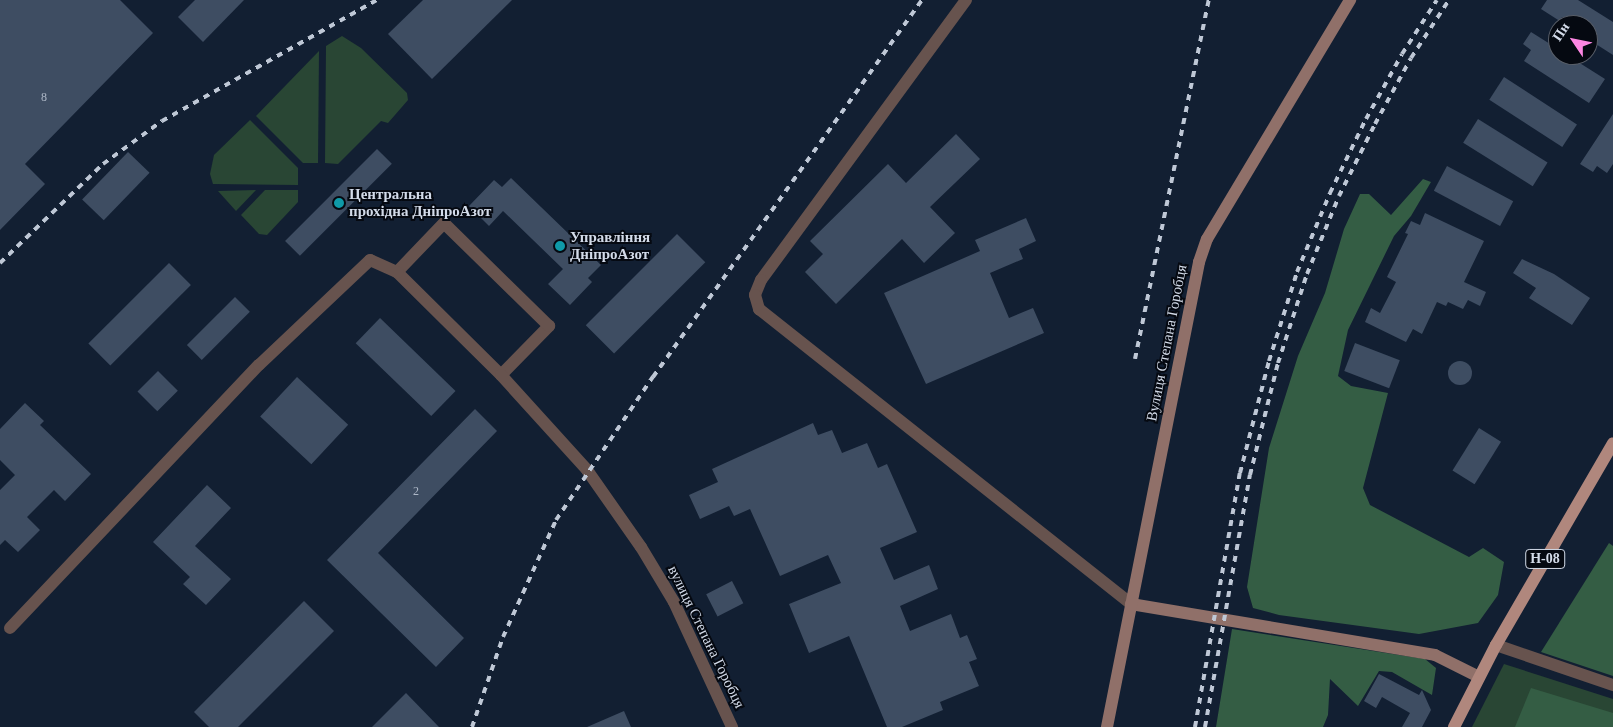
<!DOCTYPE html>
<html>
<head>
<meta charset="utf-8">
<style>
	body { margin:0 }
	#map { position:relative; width:1613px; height:727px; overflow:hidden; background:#121f32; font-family:"Times New Roman",serif }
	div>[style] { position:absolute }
	.green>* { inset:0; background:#294634 }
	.forest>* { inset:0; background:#345d44 }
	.building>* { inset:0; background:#3e4d62; transform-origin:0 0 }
	.round { border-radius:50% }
	.street>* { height:12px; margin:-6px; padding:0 6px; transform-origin:6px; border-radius:6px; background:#67534e }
	.secondary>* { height:12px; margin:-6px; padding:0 6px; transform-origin:6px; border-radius:6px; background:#907069 }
	.primary>* { height:12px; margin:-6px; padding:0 6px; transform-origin:6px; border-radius:6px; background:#b0877d }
	.rail>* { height:4px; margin-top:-2px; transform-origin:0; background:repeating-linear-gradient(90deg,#bfc8d6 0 6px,transparent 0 12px) }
	.dots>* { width:14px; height:14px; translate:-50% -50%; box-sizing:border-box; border:2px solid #050911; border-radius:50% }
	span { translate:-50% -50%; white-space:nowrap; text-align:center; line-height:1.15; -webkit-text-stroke:4px #050911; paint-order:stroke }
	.number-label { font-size:12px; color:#aeb8c7 }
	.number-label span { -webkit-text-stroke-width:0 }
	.shield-label span { padding:1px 4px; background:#050911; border:1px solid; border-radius:4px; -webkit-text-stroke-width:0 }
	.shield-label { font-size:14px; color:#d3dbe9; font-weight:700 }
	.poi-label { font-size:15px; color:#d3dbe9; font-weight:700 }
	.left { translate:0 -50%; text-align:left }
	.street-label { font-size:15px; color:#d3dbe9 }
	.north { position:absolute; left:1548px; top:15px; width:50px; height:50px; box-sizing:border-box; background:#050911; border:1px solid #575d67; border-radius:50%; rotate:304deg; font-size:14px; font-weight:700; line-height:20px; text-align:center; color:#d3dbe9 }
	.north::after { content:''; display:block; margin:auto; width:18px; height:22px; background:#fd86e2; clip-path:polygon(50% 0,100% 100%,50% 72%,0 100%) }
</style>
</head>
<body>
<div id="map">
	<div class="green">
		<div style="clip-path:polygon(342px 36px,361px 48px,407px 93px,408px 100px,388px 123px,381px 121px,338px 164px,325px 163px,326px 46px)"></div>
		<div style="clip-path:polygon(319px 51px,318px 163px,303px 163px,256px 116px)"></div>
		<div style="clip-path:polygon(250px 120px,298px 168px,298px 185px,213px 184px,210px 174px,214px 155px)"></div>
		<div style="clip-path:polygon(256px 190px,236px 211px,218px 191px)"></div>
		<div style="clip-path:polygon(265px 190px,298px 190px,298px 202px,267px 235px,259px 234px,241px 215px)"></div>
		<div style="clip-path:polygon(1504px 664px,1613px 699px,1613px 727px,1472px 727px)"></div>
	</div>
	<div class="forest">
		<div style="clip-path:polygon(1423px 179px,1431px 182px,1411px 216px,1394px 236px,1348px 330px,1338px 376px,1351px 386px,1388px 393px,1363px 488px,1370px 505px,1469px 557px,1483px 548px,1504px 562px,1498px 595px,1478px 623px,1419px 634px,1279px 615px,1253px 608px,1247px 587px,1269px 448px,1298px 356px,1325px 293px,1344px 229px,1360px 194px,1369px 194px,1391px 215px)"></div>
		<div style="clip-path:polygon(1609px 543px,1613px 546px,1613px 676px,1541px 652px)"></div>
		<div style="clip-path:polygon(1232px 629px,1425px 659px,1436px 668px,1432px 695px,1392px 672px,1379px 671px,1358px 706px,1330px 679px,1328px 715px,1323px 727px,1216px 727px)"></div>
		<div style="clip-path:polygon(1531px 688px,1613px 713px,1613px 727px,1515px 727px)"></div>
	</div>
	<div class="building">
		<div style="clip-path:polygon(0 0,120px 0,153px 33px,25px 164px,45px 184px,0 230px)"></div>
		<div style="clip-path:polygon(195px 0,244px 0,203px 42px,178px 17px)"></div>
		<div style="clip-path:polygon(423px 0,512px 0,432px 79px,388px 34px)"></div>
		<div style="clip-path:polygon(1547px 0,1578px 0,1613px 22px,1613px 55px,1588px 39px,1588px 25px,1566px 25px,1541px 9px)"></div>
		<div style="clip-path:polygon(1531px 32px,1558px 49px,1558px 55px,1567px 55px,1605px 79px,1589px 103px,1524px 61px,1531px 50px,1523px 44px)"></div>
		<div style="left:1504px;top:77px;width:87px;height:27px;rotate:33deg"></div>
		<div style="clip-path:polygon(1613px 114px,1613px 164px,1607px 173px,1597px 166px,1593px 172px,1580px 164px)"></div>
		<div style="left:1478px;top:119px;width:82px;height:28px;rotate:32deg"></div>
		<div style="clip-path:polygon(956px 134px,980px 159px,930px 207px,955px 233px,924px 263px,902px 239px,836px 304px,805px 272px,823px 254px,810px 241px,888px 164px,906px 183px)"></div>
		<div style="left:377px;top:149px;width:21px;height:130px;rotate:45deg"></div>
		<div style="left:128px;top:152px;width:30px;height:66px;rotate:44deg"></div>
		<div style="left:1447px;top:166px;width:75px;height:28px;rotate:28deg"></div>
		<div style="clip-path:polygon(511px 178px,601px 265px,588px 278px,592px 282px,570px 305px,548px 284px,563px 269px,503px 211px,489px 226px,469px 206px,494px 180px,502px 187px)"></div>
		<div style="clip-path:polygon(1425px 213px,1484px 241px,1464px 282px,1486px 292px,1480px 306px,1468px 300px,1463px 309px,1448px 302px,1446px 306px,1437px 302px,1422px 334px,1413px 329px,1406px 342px,1365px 322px,1371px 308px,1380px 313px,1396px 282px,1387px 277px,1408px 234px,1405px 233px,1411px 221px,1420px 225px)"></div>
		<div style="clip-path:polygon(1026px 218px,1036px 241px,1019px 249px,1023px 259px,990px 273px,1009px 318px,1033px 308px,1044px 333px,926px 384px,884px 293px,980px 251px,975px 240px)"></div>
		<div style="left:677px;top:234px;width:40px;height:129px;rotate:45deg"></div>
		<div style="clip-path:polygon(1522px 259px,1554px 274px,1590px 298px,1572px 325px,1529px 298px,1536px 288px,1513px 273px)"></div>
		<div style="left:169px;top:263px;width:31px;height:114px;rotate:45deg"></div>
		<div style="left:235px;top:297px;width:21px;height:68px;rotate:45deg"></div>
		<div style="left:380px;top:318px;width:105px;height:35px;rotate:44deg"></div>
		<div style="left:1355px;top:343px;width:48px;height:30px;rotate:21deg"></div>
		<div class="round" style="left:1448px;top:361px;width:24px;height:24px"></div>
		<div style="left:158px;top:371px;width:28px;height:29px;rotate:45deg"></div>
		<div style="left:297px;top:377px;width:70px;height:54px;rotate:43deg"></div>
		<div style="clip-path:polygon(25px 403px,44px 421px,40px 425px,91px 474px,65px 501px,54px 490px,27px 517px,40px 530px,18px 552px,5px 540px,0 545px,0 490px,15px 475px,0 460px,0 429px)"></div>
		<div style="clip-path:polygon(475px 409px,497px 431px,378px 553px,464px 638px,436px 667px,327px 560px)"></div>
		<div style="clip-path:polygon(813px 423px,818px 435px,832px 430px,842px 453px,867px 443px,878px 468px,887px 464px,917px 532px,880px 548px,894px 580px,929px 565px,938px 589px,900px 606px,910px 631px,951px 614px,960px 638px,967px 635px,977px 659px,969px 662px,979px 686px,940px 702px,943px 710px,902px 727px,887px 727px,849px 636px,809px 653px,789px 604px,841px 583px,828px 555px,780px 576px,750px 509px,734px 516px,729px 506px,700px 519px,689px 495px,718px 482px,712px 469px)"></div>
		<div style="left:1479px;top:428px;width:26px;height:50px;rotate:32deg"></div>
		<div style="clip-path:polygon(207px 485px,231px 508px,195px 546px,231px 579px,206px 605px,183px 584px,190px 577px,153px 542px)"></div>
		<div style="left:732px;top:581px;width:25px;height:29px;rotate:63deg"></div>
		<div style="clip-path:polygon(304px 601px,334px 631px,238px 727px,209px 727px,194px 712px)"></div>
		<div style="clip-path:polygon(1379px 674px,1419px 695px,1422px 690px,1431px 710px,1422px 727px,1402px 727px,1410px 713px,1382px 697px,1376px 708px,1364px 701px)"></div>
		<div style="clip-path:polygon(406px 693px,439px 727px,372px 727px)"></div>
		<div style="clip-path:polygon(624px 711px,631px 727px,587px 727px)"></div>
	</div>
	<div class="street">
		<div style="left:966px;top:0;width:347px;rotate:126.2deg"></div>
		<div style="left:761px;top:280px;width:16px;rotate:112deg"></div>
		<div style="left:755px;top:295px;width:15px;rotate:74deg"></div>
		<div style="left:759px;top:309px;width:475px;rotate:38.4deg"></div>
		<div style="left:501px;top:375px;width:69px;rotate:-45.6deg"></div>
		<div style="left:549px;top:326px;width:147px;rotate:-135.6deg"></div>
		<div style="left:444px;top:223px;width:68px;rotate:133.8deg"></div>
		<div style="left:397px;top:272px;width:146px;rotate:44.7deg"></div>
		<div style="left:501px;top:375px;width:128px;rotate:47.8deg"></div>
		<div style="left:587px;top:470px;width:94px;rotate:55deg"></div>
		<div style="left:641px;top:547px;width:64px;rotate:59deg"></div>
		<div style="left:674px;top:602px;width:138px;rotate:65.1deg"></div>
		<div style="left:10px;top:628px;width:362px;rotate:-46.6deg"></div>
		<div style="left:259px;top:365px;width:153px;rotate:-43.4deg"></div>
		<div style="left:370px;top:260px;width:30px;rotate:24deg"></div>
		<div style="left:1496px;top:645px;width:124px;rotate:18.9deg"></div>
	</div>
	<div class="secondary">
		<div style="left:1131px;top:604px;width:308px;rotate:9.5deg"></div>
		<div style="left:1435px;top:655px;width:49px;rotate:26.6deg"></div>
		<div style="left:1107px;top:727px;width:474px;rotate:-78.8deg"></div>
		<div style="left:1199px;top:262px;width:24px;rotate:-71deg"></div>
		<div style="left:1207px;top:239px;width:279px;rotate:-59.1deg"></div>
	</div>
	<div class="primary">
		<div style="left:1454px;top:727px;width:92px;rotate:-62.9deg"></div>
		<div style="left:1496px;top:645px;width:233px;rotate:-59.9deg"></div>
	</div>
	<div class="rail">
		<div style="left:0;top:263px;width:143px;rotate:-43.9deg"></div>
		<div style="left:103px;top:164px;width:73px;rotate:-36.1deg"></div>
		<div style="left:162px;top:121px;width:247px;rotate:-29.4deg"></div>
		<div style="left:1135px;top:359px;width:367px;rotate:-78.4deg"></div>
		<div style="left:472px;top:727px;width:95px;rotate:-71deg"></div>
		<div style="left:503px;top:637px;width:128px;rotate:-65.6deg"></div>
		<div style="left:556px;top:520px;width:173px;rotate:-55.9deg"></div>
		<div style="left:653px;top:377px;width:463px;rotate:-54.5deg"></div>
		<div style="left:1195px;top:727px;width:258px;rotate:-80deg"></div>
		<div style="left:1240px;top:473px;width:116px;rotate:-75.5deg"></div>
		<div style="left:1269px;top:361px;width:93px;rotate:-72.5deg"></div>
		<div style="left:1297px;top:272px;width:86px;rotate:-67.3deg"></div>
		<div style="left:1330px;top:193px;width:82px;rotate:-64.1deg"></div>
		<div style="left:1366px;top:119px;width:74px;rotate:-61deg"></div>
		<div style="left:1402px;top:54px;width:64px;rotate:-57.1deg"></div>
		<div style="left:1205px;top:727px;width:256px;rotate:-79.9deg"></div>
		<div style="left:1250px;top:475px;width:115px;rotate:-76deg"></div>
		<div style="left:1278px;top:363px;width:94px;rotate:-72deg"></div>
		<div style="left:1307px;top:274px;width:84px;rotate:-67.7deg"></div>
		<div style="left:1339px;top:196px;width:80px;rotate:-63.4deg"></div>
		<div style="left:1375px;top:124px;width:75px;rotate:-61.4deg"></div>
		<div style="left:1411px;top:58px;width:69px;rotate:-56.8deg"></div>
	</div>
	<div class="dots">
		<div style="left:339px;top:203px;background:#0f9aa8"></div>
		<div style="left:560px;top:246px;background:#0f9aa8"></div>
	</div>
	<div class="number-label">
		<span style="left:44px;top:98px">8</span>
		<span style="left:416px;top:492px">2</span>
	</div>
	<div class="shield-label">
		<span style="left:1545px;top:559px">Н-08</span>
	</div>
	<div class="poi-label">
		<span class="left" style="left:349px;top:203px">Центральна<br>прохідна ДніпроАзот</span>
		<span class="left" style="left:570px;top:246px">Управління<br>ДніпроАзот</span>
	</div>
	<div class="street-label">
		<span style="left:1167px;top:343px;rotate:-79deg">Вулиця Степана Горобця</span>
		<span style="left:706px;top:637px;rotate:64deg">вулиця Степана Горобця</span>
	</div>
	<div class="north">Пн</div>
</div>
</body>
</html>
